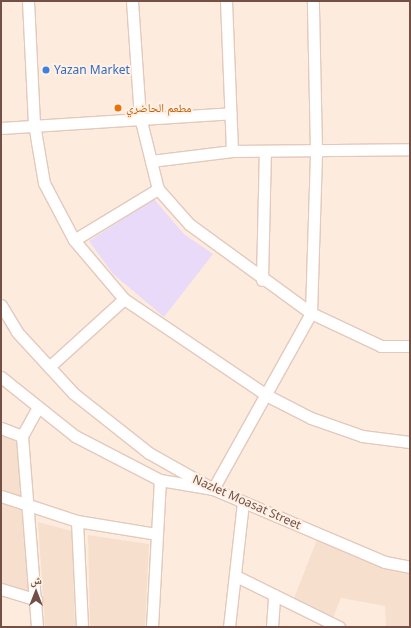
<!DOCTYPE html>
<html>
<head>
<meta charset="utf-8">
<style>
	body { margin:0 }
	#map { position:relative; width:411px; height:628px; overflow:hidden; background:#fdecdd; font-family:"Noto Sans","Noto Naskh Arabic",sans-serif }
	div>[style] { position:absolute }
	.residential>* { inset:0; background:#f7dfce }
	.education>* { inset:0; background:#e9daf9 }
	.roads { filter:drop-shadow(1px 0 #e3c9bc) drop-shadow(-1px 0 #e3c9bc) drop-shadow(0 1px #e3c9bc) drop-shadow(0 -1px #e3c9bc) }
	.minor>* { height:11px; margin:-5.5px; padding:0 5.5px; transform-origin:5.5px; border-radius:5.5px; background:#fff }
	.dots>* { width:11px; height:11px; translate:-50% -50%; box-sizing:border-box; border:2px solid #fff1e5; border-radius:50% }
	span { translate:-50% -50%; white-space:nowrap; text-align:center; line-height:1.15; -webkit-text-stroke:4px #fff1e5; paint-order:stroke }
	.shop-label { font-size:12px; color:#366cbe }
	.left { translate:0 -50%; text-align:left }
	.food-label { font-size:12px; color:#c56008 }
	.street-label { font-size:12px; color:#744f45 }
	.frame { position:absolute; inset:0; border:2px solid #744f45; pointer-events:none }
	.north { position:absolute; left:16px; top:572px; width:40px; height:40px; -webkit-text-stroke:3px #fff1e5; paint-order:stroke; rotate:0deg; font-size:11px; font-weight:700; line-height:16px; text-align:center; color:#744f45 }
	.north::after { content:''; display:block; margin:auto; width:14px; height:18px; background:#744f45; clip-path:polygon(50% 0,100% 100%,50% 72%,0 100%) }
</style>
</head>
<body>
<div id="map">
	<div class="residential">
		<div style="clip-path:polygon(1px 430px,18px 435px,21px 496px,1px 489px)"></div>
		<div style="clip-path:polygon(1px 501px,29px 510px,29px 592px,1px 582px)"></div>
		<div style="clip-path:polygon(38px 522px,72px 531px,75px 627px,45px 627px)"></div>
		<div style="clip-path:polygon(88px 535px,149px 544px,145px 627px,90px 627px)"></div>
		<div style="clip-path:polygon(318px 537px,410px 569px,410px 627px,386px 627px,385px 606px,341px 598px,332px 620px,292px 603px)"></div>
	</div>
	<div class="education">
		<div style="clip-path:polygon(154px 199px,184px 234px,213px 254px,164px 317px,113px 274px,89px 241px)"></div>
	</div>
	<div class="roads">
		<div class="minor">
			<div style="left:28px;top:1px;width:123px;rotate:87.2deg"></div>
			<div style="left:34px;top:124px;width:60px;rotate:80.4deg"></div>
			<div style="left:44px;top:183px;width:64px;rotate:62.2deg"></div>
			<div style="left:74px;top:240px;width:77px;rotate:49.7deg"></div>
			<div style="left:124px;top:299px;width:174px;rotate:34deg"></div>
			<div style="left:268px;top:396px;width:48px;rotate:27.1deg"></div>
			<div style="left:311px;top:418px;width:54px;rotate:19.4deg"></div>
			<div style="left:362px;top:436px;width:48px;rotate:7.1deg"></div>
			<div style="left:132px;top:1px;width:116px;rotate:86.1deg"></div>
			<div style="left:140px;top:117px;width:74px;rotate:76deg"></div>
			<div style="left:158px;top:189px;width:47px;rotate:48.5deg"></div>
			<div style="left:189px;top:224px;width:151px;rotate:36.1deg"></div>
			<div style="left:311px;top:313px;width:77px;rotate:25.2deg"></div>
			<div style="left:381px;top:346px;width:29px"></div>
			<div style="left:226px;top:1px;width:150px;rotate:87.7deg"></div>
			<div style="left:1px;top:128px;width:230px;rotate:-3.7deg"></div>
			<div style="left:151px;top:161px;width:82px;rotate:-7deg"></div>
			<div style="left:232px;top:151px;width:178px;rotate:-0.6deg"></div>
			<div style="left:74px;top:240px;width:98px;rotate:-31.3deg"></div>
			<div style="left:262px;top:280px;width:129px;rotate:-88.7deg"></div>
			<div style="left:1px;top:305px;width:31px;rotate:59deg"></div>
			<div style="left:17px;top:332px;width:83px;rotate:47.4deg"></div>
			<div style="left:73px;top:393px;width:97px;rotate:38.3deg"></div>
			<div style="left:149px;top:453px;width:73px;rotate:29.4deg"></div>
			<div style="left:213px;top:489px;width:187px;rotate:23deg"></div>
			<div style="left:385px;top:562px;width:25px;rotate:11deg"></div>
			<div style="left:49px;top:367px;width:101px;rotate:-42.2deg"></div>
			<div style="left:1px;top:377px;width:95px;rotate:38.6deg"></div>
			<div style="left:75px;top:436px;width:96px;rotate:27.4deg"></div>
			<div style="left:160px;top:480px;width:54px;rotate:9.6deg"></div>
			<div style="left:213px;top:489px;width:201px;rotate:-60.9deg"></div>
			<div style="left:311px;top:313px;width:163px;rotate:-88.2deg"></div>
			<div style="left:316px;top:150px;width:149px;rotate:-91.2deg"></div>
			<div style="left:1px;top:428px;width:22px;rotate:21deg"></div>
			<div style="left:1px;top:496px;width:80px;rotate:18.2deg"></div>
			<div style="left:77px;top:521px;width:80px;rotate:9.3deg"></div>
			<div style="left:77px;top:521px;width:106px;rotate:87.3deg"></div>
			<div style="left:236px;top:576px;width:115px;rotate:26.3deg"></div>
			<div style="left:1px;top:589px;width:37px;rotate:17deg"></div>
			<div style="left:37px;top:627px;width:192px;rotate:-94.5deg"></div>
			<div style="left:22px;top:436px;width:33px;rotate:-61deg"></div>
			<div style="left:152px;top:627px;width:147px;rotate:-86.9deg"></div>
			<div style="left:229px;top:627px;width:126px;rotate:-83.6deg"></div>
			<div style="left:272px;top:627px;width:32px;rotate:-86deg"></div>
		</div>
	</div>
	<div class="dots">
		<div style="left:46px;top:70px;background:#3f7fe0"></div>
		<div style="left:118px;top:108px;background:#e8710a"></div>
	</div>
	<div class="shop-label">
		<span class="left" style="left:54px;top:70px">Yazan Market</span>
	</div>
	<div class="food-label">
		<span class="left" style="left:126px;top:108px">مطعم الحاضري</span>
	</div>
	<div class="street-label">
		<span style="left:247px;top:502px;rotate:24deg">Nazlet Moasat Street</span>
	</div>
	<div class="frame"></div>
	<div class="north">ش</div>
</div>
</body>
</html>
